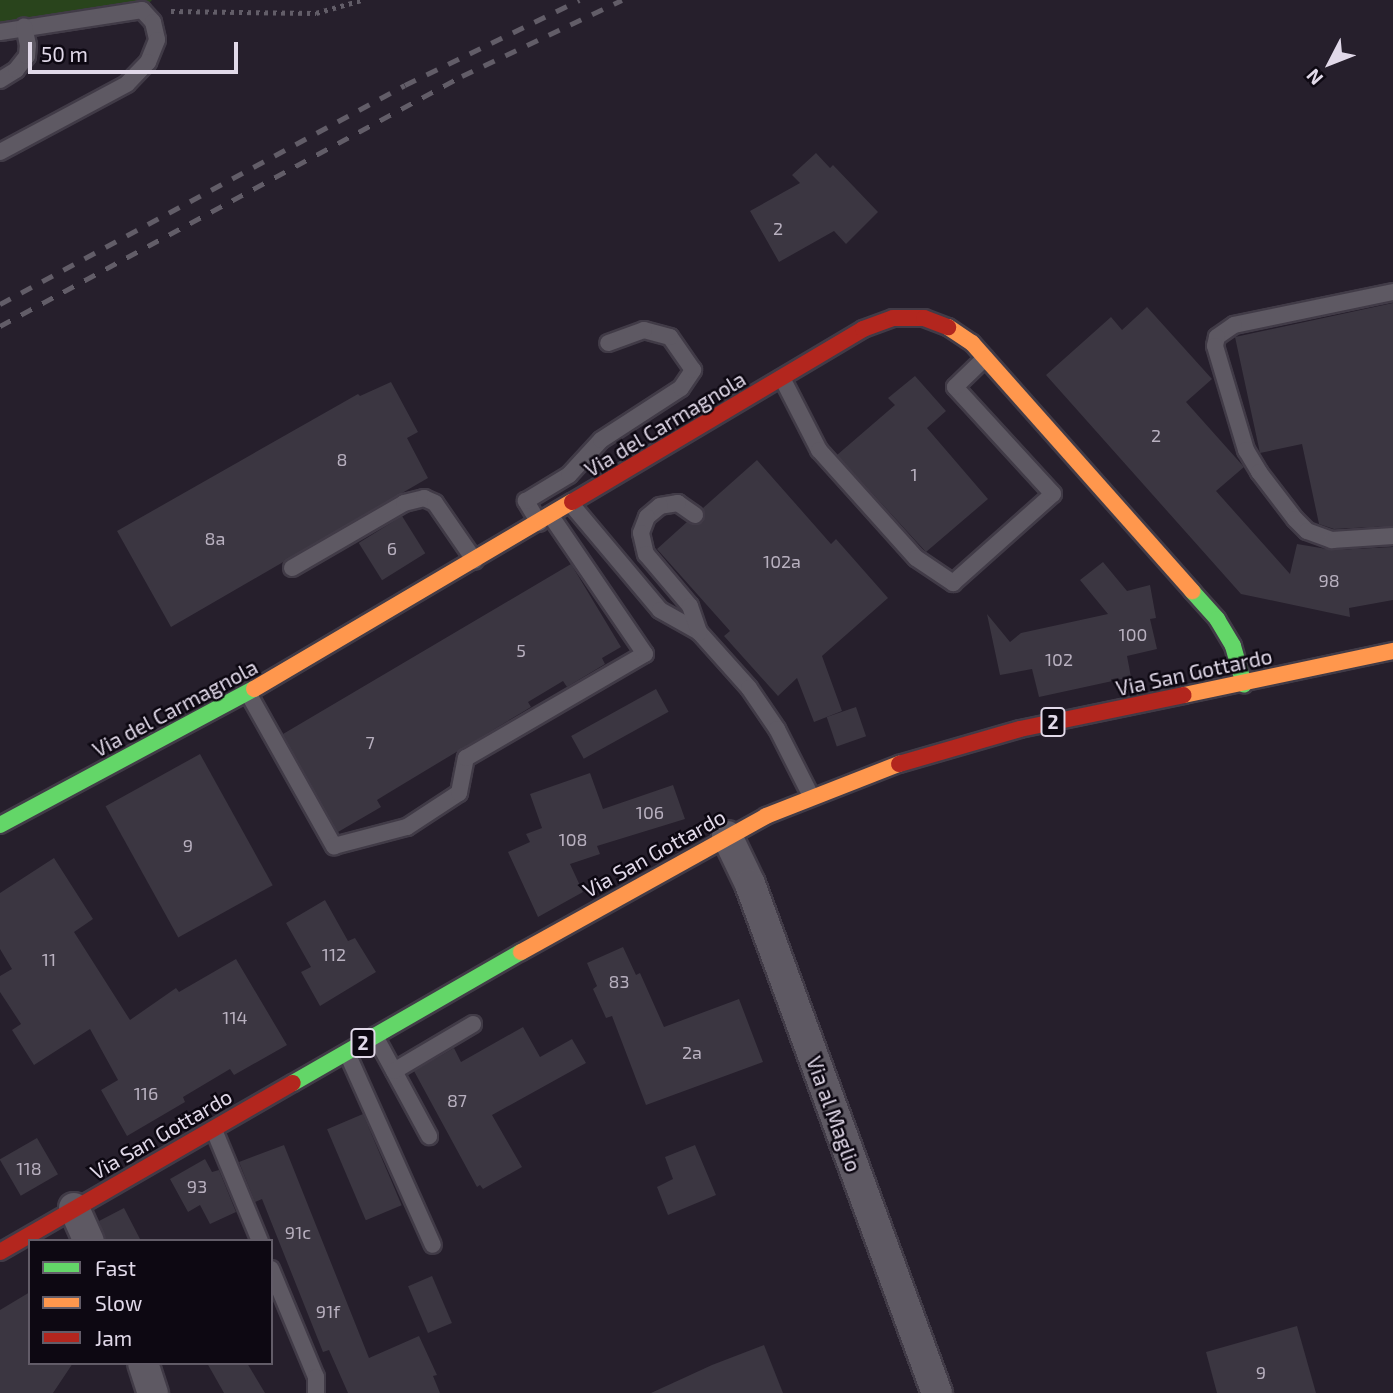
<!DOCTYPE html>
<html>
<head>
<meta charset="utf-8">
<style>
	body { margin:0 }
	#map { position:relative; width:1393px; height:1393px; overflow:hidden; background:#261f2c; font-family:"Exo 2",sans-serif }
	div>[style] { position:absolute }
	.green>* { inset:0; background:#29441c }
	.building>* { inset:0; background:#3b3641; transform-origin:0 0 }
	.path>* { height:4.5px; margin-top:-2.25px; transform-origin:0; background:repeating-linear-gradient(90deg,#625d68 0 3.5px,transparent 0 8.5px) }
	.roads { filter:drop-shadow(2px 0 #413b47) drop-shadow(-2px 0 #413b47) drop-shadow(0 2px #413b47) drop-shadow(0 -2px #413b47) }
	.lane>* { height:16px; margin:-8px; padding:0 8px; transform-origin:8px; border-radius:8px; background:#5e5963 }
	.street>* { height:30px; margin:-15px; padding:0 15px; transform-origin:15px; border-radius:15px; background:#5e5963 }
	.fast>* { height:16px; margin:-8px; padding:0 8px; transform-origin:8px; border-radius:8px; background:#63d668 }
	.slow>* { height:16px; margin:-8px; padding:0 8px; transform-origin:8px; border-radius:8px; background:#ff974d }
	.jam>* { height:16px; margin:-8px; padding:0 8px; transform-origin:8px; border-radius:8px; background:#b3261e }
	.rail>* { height:5px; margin-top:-2.5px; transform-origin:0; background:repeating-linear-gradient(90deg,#625d68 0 12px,transparent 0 24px) }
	span { translate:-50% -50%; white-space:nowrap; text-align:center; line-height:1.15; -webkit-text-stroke:5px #0d0812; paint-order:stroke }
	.number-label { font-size:18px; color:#b8b0bf }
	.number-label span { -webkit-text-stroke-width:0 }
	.shield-label span { padding:2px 5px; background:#0d0812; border:2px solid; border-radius:5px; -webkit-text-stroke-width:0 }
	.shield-label { font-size:19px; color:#e1d9e9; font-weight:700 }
	.street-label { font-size:21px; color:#e1d9e9 }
	.legend { position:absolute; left:28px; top:1239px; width:245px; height:126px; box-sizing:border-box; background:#0d0812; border:2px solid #625c68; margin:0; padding:9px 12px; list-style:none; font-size:21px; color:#e1d9e9 }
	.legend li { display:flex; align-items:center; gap:14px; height:35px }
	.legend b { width:35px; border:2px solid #625c68 }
	.north { position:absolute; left:1295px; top:28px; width:70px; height:70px; -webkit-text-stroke:5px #0d0812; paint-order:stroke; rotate:228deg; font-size:19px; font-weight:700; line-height:28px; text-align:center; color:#e1d9e9 }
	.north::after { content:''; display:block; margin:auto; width:24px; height:32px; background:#e1d9e9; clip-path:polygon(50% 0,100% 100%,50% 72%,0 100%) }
	.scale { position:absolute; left:28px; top:42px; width:210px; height:32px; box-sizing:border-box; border:4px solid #e1d9e9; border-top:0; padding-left:9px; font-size:21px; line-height:24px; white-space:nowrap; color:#e1d9e9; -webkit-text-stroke:5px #0d0812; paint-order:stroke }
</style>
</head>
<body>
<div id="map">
	<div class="green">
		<div style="clip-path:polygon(0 0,152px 0,142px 10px,0 32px)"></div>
	</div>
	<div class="building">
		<div style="clip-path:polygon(816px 153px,830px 168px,833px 165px,878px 212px,846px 244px,834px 231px,779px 262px,750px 211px,800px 183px,792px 175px)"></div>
		<div style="clip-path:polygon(1393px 303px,1393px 526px,1334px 529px,1319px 524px,1302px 444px,1260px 453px,1235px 337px)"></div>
		<div style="clip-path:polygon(1147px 307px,1212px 379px,1186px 402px,1244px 467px,1216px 491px,1290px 574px,1297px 544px,1333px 550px,1393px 547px,1393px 600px,1349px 608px,1350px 617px,1241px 594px,1046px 375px,1111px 317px,1122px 330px)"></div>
		<div style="clip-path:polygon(915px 376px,946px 411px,927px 428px,988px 499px,926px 552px,837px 455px,895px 405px,888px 398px)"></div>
		<div style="clip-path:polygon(391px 382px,418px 432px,407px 438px,428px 478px,171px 627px,117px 531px,358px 394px,360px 396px)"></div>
		<div style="clip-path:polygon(757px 460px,831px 544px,836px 539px,888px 598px,822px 656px,842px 711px,814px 722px,797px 678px,778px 696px,724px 636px,730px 631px,657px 549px,687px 522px,695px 525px,703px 522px,705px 515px,703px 508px)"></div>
		<div style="left:402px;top:516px;width:44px;height:51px;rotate:58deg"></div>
		<div style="clip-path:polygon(1103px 562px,1127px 591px,1150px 585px,1156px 618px,1150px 619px,1157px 649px,1127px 656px,1131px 677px,1039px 697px,1032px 669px,1000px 675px,987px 614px,1010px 642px,1021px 633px,1108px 614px,1080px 580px)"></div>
		<div style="clip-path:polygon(571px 564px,621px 647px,602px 658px,605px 664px,567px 687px,563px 681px,528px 702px,531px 707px,385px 795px,377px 800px,381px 807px,338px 832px,283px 734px)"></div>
		<div style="left:656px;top:689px;width:26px;height:97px;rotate:61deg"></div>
		<div style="left:856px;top:707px;width:31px;height:31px;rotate:71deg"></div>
		<div style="left:200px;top:754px;width:150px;height:108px;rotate:61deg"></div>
		<div style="clip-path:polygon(590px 773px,603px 809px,673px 785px,685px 819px,597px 846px,600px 854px,570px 864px,583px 892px,538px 917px,508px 852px,530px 842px,526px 834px,542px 828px,530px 794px)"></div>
		<div style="clip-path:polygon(54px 858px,93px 919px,74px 932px,130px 1020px,176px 988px,179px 992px,236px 959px,287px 1045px,234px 1075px,230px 1069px,183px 1097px,185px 1102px,127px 1136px,101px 1090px,118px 1080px,90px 1029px,34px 1065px,12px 1030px,21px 1024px,0 992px,0 976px,12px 969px,0 949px,0 893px)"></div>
		<div style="clip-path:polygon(325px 900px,348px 941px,355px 938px,376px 972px,320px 1006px,301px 972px,311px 967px,286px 923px)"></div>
		<div style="clip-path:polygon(623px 947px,636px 975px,640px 973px,664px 1027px,739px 999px,763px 1062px,646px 1105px,612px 1016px,606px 1018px,593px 989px,597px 986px,587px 963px)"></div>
		<div style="clip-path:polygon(523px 1027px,540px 1057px,572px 1039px,586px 1063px,492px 1115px,522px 1167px,483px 1189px,480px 1185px,477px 1187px,414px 1071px,454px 1048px,461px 1062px)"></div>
		<div style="left:363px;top:1114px;width:99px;height:39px;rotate:67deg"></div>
		<div style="left:37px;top:1138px;width:42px;height:43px;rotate:60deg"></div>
		<div style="clip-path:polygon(284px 1145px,369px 1358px,419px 1336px,437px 1375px,433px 1376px,440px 1393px,348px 1393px,329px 1350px,323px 1352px,262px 1199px,255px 1202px,239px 1162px)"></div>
		<div style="clip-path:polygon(695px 1145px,716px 1195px,668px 1215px,657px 1187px,673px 1179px,665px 1157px)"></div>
		<div style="clip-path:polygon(205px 1159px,212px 1172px,219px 1170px,236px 1212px,210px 1224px,200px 1205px,188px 1212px,170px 1179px)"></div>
		<div style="clip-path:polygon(124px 1208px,141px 1241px,106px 1241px,99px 1221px)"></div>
		<div style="left:432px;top:1276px;width:51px;height:26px;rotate:67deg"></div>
		<div style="clip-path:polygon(30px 1292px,30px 1363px,73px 1363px,53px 1393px,0 1393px,0 1310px)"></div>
		<div style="clip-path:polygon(1297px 1326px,1316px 1393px,1217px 1393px,1206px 1352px)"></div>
		<div style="clip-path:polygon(764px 1345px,783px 1393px,651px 1393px,712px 1365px)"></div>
		<div style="clip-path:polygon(207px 1363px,247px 1363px,265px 1393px,224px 1393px)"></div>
	</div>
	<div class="path">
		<div style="left:171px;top:11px;width:145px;rotate:0.8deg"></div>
		<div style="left:316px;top:13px;width:48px;rotate:-15.8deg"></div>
	</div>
	<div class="roads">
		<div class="lane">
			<div style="left:0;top:32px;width:144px;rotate:-8.8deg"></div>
			<div style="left:142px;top:10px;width:16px;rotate:47deg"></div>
			<div style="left:153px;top:22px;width:18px;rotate:77deg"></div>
			<div style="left:157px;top:40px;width:24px;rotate:112deg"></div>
			<div style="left:148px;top:62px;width:30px;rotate:134deg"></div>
			<div style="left:127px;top:84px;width:144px;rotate:151.8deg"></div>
			<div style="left:0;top:80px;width:19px;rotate:-32deg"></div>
			<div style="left:16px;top:70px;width:18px;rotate:-52deg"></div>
			<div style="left:27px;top:56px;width:11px;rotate:-85deg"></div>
			<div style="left:28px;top:45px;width:19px;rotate:-102deg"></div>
			<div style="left:1393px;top:292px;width:162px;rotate:168.3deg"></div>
			<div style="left:1234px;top:325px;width:21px;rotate:145deg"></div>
			<div style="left:1217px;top:337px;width:9px;rotate:103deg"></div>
			<div style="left:1215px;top:346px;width:109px;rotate:73.4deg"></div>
			<div style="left:1246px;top:450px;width:26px;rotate:59deg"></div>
			<div style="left:1259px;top:472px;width:59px;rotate:52.5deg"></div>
			<div style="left:1295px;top:519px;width:17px;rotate:45deg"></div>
			<div style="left:1307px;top:531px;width:27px;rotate:20deg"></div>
			<div style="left:1332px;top:540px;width:61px;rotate:-3.8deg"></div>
			<div style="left:782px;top:378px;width:81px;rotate:62.8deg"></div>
			<div style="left:819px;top:450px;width:145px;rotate:48.1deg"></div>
			<div style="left:916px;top:558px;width:45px;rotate:34deg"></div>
			<div style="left:953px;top:583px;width:134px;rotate:-41.7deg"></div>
			<div style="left:1053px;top:494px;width:145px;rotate:-132.5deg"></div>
			<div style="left:955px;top:387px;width:42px;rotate:-44deg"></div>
			<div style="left:571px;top:504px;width:138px;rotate:50deg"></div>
			<div style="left:660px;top:610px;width:45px;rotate:29.4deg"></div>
			<div style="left:699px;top:632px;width:75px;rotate:48.2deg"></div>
			<div style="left:749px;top:688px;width:50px;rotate:55.7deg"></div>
			<div style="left:777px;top:729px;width:75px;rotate:63.1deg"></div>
			<div style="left:695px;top:515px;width:21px;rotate:-145deg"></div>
			<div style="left:678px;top:503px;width:18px;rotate:171deg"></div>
			<div style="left:660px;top:506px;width:17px;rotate:140deg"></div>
			<div style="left:647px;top:517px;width:17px;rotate:111deg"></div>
			<div style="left:641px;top:533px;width:22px;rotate:77deg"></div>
			<div style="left:646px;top:554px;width:68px;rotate:49.8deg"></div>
			<div style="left:690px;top:606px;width:28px;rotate:71deg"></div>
			<div style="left:539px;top:523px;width:26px;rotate:-121deg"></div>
			<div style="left:526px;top:501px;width:50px;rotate:-31.2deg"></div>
			<div style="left:569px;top:475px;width:47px;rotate:-47.6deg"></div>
			<div style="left:601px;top:440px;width:95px;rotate:-33deg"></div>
			<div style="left:681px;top:388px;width:22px;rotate:-56deg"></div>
			<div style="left:693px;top:370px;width:40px;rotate:-124.9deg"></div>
			<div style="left:670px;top:337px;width:27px;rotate:-165deg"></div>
			<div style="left:644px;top:330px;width:38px;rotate:160deg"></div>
			<div style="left:292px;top:568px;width:129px;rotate:-30.1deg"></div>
			<div style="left:404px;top:503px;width:21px;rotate:-14deg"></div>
			<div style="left:424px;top:498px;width:12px;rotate:24deg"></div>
			<div style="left:435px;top:503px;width:70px;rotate:55.4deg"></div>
			<div style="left:248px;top:693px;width:176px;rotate:60.7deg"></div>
			<div style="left:334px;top:846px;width:75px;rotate:-14.6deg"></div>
			<div style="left:407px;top:827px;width:62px;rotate:-33.2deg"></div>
			<div style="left:459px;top:793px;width:36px;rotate:-79deg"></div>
			<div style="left:466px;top:758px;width:207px;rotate:-30.2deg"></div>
			<div style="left:645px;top:654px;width:167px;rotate:-124.3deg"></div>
			<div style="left:375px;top:1036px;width:114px;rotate:61.6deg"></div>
			<div style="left:347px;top:1053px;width:210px;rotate:65.9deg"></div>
			<div style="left:394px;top:1071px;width:92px;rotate:-30.7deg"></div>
			<div style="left:214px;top:1130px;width:120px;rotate:67.5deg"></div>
			<div style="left:271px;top:1269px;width:117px;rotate:67.4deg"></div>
			<div style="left:316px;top:1377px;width:16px;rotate:90deg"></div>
		</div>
		<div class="street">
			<div style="left:727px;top:836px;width:53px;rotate:64.4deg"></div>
			<div style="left:750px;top:884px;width:542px;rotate:69.83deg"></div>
			<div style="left:74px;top:1208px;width:36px;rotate:66deg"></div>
			<div style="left:143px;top:1363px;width:32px;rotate:72deg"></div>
		</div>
		<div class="fast">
			<div style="left:1192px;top:591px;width:38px;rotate:48deg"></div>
			<div style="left:1217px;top:619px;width:31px;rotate:59deg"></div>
			<div style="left:1233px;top:646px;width:40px;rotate:74deg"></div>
			<div style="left:0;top:825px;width:288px;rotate:-28.2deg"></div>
			<div style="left:293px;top:1083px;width:263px;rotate:-29.9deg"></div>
		</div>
		<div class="slow">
			<div style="left:948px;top:327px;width:29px;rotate:34deg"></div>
			<div style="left:972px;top:343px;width:332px;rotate:48.4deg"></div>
			<div style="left:254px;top:689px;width:369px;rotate:-30.5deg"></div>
			<div style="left:1184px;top:695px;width:214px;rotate:-11.9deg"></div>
			<div style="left:521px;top:952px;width:280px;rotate:-29deg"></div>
			<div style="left:766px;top:816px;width:143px;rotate:-21.4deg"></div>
		</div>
		<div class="jam">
			<div style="left:572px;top:502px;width:339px;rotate:-30.7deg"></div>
			<div style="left:863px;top:329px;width:32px;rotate:-20deg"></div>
			<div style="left:893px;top:318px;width:31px"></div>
			<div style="left:924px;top:318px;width:26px;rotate:21deg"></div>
			<div style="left:899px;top:764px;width:126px;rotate:-16.1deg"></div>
			<div style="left:1020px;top:729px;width:167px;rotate:-11.7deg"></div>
			<div style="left:0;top:1252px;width:338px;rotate:-30deg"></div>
		</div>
	</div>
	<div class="rail">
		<div style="left:0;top:304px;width:460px;rotate:-28.4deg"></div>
		<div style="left:405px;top:85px;width:194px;rotate:-26deg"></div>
		<div style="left:0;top:326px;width:525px;rotate:-28.42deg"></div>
		<div style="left:462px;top:76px;width:177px;rotate:-25.4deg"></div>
	</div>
	<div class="number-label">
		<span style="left:778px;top:228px">2</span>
		<span style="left:1156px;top:435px">2</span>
		<span style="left:342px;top:459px">8</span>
		<span style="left:914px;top:474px">1</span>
		<span style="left:215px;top:538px">8a</span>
		<span style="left:392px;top:548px">6</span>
		<span style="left:782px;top:561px">102a</span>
		<span style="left:1329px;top:580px">98</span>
		<span style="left:1133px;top:634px">100</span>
		<span style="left:521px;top:650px">5</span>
		<span style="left:1059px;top:659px">102</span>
		<span style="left:370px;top:742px">7</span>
		<span style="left:650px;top:812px">106</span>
		<span style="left:573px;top:839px">108</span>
		<span style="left:188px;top:845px">9</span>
		<span style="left:334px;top:954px">112</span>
		<span style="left:49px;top:959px">11</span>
		<span style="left:619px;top:981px">83</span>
		<span style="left:235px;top:1017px">114</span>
		<span style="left:692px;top:1052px">2a</span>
		<span style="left:146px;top:1093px">116</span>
		<span style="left:457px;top:1100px">87</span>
		<span style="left:29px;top:1168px">118</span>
		<span style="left:197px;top:1186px">93</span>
		<span style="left:298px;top:1232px">91c</span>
		<span style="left:328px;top:1311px">91f</span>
		<span style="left:1261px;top:1372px">9</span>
	</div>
	<div class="shield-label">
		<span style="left:1053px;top:722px">2</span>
		<span style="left:363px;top:1043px">2</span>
	</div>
	<div class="street-label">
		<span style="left:665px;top:424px;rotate:-31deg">Via del Carmagnola</span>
		<span style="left:1194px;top:672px;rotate:-12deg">Via San Gottardo</span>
		<span style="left:175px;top:708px;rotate:-28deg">Via del Carmagnola</span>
		<span style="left:654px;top:853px;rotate:-29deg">Via San Gottardo</span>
		<span style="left:834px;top:1114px;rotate:70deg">Via al Maglio</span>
		<span style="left:161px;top:1134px;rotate:-30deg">Via San Gottardo</span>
	</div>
	<ul class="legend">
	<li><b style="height:9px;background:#63d668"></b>Fast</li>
	<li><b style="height:9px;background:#ff974d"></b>Slow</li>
	<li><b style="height:9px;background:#b3261e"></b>Jam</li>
	</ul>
	<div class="north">N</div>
	<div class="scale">50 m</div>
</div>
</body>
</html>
